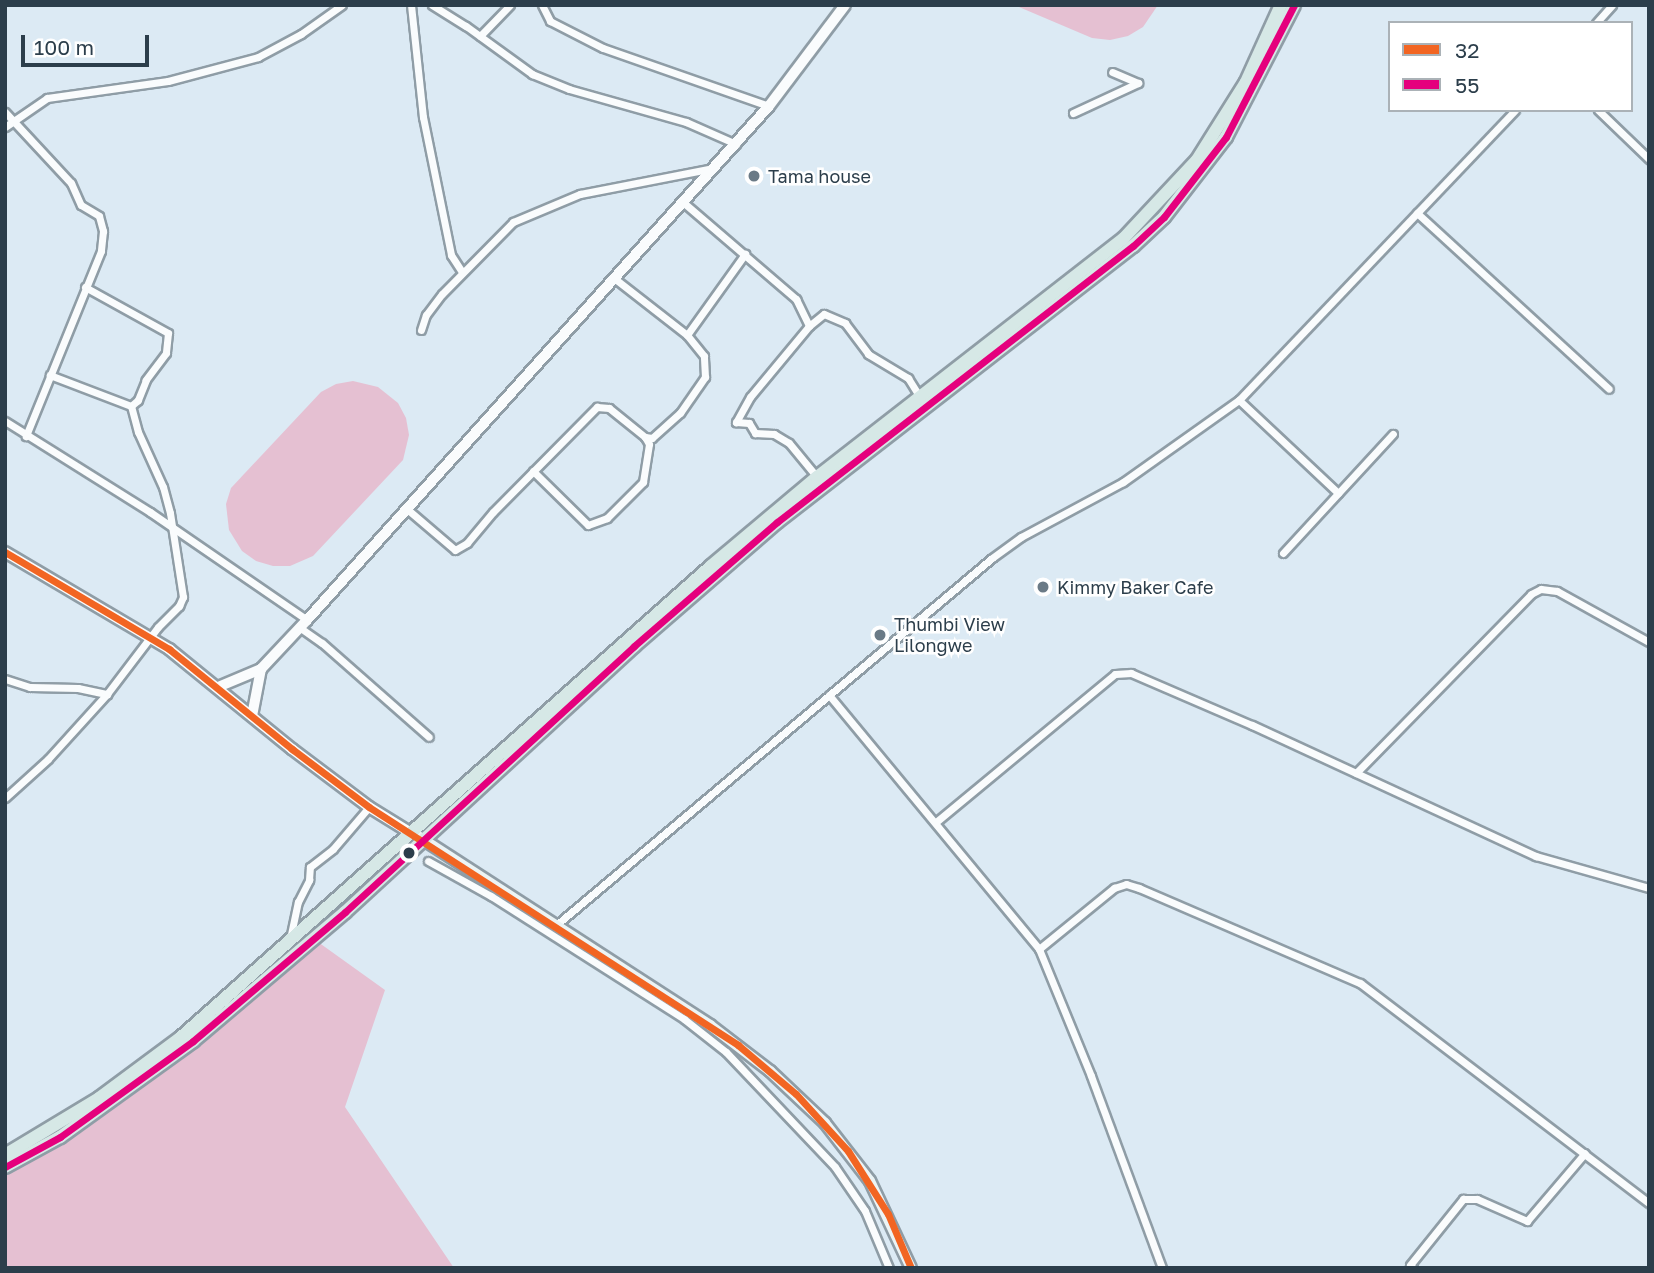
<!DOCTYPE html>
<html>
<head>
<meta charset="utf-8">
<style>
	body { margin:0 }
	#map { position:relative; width:1654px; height:1273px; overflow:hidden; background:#dceaf4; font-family:"Golos Text",sans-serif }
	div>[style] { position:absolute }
	.green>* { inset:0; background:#e5c0d2 }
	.roads { filter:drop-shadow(2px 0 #8f9da6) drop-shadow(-2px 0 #8f9da6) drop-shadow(0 2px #8f9da6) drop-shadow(0 -2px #8f9da6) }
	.minor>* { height:7px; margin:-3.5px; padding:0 3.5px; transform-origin:3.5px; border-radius:3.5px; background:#fafcfd }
	.tertiary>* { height:10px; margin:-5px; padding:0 5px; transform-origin:5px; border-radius:5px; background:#fafcfd }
	.secondary>* { height:10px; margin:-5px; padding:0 5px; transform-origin:5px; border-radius:5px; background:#ecf4f5 }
	.trunk>* { height:12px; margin:-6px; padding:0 6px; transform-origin:6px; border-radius:6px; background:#d6e8e6 }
	.bus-1>* { height:7px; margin:-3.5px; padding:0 3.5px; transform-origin:3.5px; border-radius:3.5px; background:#f26522 }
	.bus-2>* { height:7px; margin:-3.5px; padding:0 3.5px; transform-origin:3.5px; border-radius:3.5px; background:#e5007d }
	.dots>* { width:19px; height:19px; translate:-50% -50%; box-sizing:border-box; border:4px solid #fff; border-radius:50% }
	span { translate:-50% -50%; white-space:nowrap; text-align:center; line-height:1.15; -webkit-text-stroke:5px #fff; paint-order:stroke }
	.poi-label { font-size:18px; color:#2c3e4b }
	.left { translate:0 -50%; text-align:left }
	.frame { position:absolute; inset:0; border:7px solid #2c3e4b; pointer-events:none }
	.legend { position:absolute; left:1388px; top:21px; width:245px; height:91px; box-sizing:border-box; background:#fff; border:2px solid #abb2b7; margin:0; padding:9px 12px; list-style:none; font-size:21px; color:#2c3e4b }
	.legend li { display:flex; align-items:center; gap:14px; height:35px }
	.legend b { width:35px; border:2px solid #abb2b7 }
	.scale { position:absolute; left:21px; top:35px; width:128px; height:32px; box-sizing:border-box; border:4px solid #2c3e4b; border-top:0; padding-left:9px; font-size:21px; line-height:24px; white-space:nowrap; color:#2c3e4b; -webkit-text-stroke:5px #fff; paint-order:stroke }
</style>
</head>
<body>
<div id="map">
	<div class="green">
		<div style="clip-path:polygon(1014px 5px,1158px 5px,1143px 27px,1128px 36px,1110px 40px,1092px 38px)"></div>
		<div style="clip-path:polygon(353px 381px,378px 387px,398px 403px,406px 418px,409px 435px,403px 460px,313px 556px,290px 566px,273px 566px,256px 561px,242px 551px,229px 530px,226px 504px,231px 488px,321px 392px,336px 384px)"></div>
		<div style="clip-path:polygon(318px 942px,385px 990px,345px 1107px,454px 1268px,5px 1268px,5px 1172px)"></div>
	</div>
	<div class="roads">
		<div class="minor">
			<div style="left:411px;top:5px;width:113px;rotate:83.9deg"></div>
			<div style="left:423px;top:117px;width:141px;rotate:78.5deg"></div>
			<div style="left:451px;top:255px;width:20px;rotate:57deg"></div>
			<div style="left:432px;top:5px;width:40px;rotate:32deg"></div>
			<div style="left:466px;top:26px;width:82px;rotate:36deg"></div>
			<div style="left:532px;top:74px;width:40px;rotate:22deg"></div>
			<div style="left:569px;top:89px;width:122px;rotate:15.8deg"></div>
			<div style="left:686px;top:122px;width:55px;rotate:23.7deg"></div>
			<div style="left:542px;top:5px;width:18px;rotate:63deg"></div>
			<div style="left:550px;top:21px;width:59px;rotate:27deg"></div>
			<div style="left:603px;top:48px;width:176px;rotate:19.3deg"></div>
			<div style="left:1596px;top:23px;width:24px;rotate:-48deg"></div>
			<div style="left:480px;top:36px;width:43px;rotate:-45.9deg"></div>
			<div style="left:1598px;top:110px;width:71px;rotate:43.9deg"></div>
			<div style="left:5px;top:112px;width:97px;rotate:47.1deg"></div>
			<div style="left:71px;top:183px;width:24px;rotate:66deg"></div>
			<div style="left:81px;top:205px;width:21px;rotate:31deg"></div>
			<div style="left:99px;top:216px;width:16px;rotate:75deg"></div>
			<div style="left:103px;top:231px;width:20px;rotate:96deg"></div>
			<div style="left:101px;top:251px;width:200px;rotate:112.1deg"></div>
			<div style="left:1073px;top:113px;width:72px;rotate:-24.8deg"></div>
			<div style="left:1138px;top:83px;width:28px;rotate:-157deg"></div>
			<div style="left:5px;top:127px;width:51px;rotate:-34.6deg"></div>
			<div style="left:47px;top:98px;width:122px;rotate:-8deg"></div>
			<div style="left:168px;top:81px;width:93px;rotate:-14.9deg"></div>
			<div style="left:258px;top:57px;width:49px;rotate:-28.1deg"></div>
			<div style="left:301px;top:34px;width:50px;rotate:-35.3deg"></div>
			<div style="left:684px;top:203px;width:148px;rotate:40.6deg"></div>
			<div style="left:796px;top:299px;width:30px;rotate:64deg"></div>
			<div style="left:809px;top:326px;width:92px;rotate:129.7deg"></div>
			<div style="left:750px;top:397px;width:29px;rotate:119deg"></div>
			<div style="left:736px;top:422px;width:13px;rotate:4deg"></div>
			<div style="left:749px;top:423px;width:12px;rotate:59deg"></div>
			<div style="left:755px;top:433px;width:19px;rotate:3deg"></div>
			<div style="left:774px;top:434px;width:17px;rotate:31deg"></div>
			<div style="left:789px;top:443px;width:44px;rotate:50.5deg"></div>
			<div style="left:1417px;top:213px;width:260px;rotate:42.5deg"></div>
			<div style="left:85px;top:287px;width:95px;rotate:29deg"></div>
			<div style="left:168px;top:333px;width:20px;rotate:96deg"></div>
			<div style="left:166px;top:353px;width:34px;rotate:127deg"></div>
			<div style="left:146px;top:380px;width:22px;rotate:112deg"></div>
			<div style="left:138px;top:400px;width:9px;rotate:139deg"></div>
			<div style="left:809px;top:326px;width:19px;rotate:-39deg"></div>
			<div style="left:824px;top:314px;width:23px;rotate:23deg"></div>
			<div style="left:845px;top:323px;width:39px;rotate:53deg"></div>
			<div style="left:868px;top:354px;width:47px;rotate:31deg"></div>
			<div style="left:908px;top:378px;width:22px;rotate:58deg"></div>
			<div style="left:421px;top:330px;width:16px;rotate:-72deg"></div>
			<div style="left:426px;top:315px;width:26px;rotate:-53deg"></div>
			<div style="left:442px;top:294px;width:101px;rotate:-45.4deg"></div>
			<div style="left:513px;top:222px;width:73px;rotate:-22.7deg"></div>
			<div style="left:580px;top:194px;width:136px;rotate:-11deg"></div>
			<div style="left:687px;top:335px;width:100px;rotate:-54.4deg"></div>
			<div style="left:1239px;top:400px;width:136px;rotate:43.2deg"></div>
			<div style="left:5px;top:421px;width:171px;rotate:32.1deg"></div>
			<div style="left:150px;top:512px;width:191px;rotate:34.5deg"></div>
			<div style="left:533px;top:471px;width:77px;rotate:44.5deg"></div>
			<div style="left:588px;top:525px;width:20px;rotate:-20deg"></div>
			<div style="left:607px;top:518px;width:51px;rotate:-45deg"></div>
			<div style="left:643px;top:482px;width:38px;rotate:-81deg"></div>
			<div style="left:649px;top:444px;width:8px;rotate:-120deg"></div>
			<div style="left:407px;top:509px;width:63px;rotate:40.5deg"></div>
			<div style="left:455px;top:550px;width:14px;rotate:-30deg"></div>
			<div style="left:467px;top:543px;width:40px;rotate:-50deg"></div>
			<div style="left:493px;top:512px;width:148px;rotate:-45.3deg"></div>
			<div style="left:597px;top:407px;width:12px;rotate:5deg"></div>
			<div style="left:609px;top:408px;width:46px;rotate:38.9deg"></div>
			<div style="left:645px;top:437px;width:7px;rotate:8deg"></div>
			<div style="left:652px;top:438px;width:38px;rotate:-42deg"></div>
			<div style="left:680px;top:413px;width:44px;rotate:-55.2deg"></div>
			<div style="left:705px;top:377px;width:21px;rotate:-93deg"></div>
			<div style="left:704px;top:356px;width:27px;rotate:-129deg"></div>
			<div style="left:687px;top:335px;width:91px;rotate:-142.1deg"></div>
			<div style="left:1283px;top:553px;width:162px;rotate:-47.3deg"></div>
			<div style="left:299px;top:627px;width:28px;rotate:35deg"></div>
			<div style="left:322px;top:643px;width:142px;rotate:41.3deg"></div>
			<div style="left:5px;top:679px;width:26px;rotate:18deg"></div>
			<div style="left:30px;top:687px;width:48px;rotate:1.2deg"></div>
			<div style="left:78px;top:688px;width:30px;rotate:12deg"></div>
			<div style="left:829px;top:695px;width:330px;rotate:50.4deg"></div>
			<div style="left:1039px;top:949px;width:137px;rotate:67.7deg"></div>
			<div style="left:1091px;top:1076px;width:205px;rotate:69.7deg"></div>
			<div style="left:1356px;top:773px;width:250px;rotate:-45.6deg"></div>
			<div style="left:1531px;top:594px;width:11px;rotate:-27deg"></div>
			<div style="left:1541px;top:589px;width:16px;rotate:7deg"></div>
			<div style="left:1557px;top:591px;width:105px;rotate:29deg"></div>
			<div style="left:5px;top:798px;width:58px;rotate:-42.2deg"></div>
			<div style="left:48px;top:759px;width:88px;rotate:-47.8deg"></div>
			<div style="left:107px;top:694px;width:84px;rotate:-52.7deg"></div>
			<div style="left:158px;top:627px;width:30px;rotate:-45deg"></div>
			<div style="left:179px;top:606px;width:10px;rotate:-66deg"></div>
			<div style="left:183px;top:597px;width:85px;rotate:-98.8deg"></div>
			<div style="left:170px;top:513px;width:27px;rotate:-105deg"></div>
			<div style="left:163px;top:487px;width:60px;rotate:-114.4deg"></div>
			<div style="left:138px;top:432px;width:27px;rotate:-105deg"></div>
			<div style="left:131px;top:406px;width:87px;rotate:-159.1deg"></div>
			<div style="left:936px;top:822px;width:232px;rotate:-39.6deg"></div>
			<div style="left:1115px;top:674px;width:16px;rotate:-4deg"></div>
			<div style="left:1131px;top:673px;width:132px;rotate:23.3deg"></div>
			<div style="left:1252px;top:725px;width:313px;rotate:24.8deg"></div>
			<div style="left:1536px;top:856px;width:117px;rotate:15.8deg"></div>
			<div style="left:428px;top:861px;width:72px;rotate:29.1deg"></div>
			<div style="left:491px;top:896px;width:229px;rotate:32.5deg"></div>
			<div style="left:684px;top:1019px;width:53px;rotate:38.2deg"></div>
			<div style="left:726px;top:1052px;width:158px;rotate:46.5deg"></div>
			<div style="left:835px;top:1167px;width:53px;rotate:55.7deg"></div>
			<div style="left:865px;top:1211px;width:62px;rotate:67.2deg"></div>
			<div style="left:555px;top:926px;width:571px;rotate:-40.1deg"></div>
			<div style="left:992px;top:558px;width:36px;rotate:-36deg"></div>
			<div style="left:1021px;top:537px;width:116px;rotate:-28.3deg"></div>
			<div style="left:1123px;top:482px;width:142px;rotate:-35.3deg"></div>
			<div style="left:1239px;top:400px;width:400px;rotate:-46.4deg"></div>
			<div style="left:290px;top:939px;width:38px;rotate:-78deg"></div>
			<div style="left:298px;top:902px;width:25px;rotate:-63deg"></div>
			<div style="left:309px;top:880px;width:13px;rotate:-86deg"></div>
			<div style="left:310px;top:867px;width:29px;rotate:-38deg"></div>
			<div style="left:333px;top:849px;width:55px;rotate:-49.4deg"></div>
			<div style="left:1039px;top:949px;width:97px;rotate:-39.1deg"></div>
			<div style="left:1114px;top:888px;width:13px;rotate:-18deg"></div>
			<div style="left:1126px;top:884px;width:14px;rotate:17deg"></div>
			<div style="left:1139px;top:888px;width:241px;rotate:23.3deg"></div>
			<div style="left:1360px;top:983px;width:363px;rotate:37.3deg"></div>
			<div style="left:1413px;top:1268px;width:4px;rotate:-135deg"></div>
			<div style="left:1410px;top:1265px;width:85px;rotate:-51.2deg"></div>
			<div style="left:1463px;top:1199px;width:14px"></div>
			<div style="left:1477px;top:1199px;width:55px;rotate:23.7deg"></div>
			<div style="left:1527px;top:1221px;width:89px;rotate:-49.5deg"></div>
		</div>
		<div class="tertiary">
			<div style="left:5px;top:552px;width:191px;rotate:30.6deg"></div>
			<div style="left:169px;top:649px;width:159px;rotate:39.1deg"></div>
			<div style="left:292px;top:749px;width:96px;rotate:37deg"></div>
			<div style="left:369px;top:807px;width:49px;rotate:31.8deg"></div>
			<div style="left:218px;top:687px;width:47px;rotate:-22.7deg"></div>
			<div style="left:261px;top:669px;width:67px;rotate:-46.8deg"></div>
			<div style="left:307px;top:620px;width:691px;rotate:-48.05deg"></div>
			<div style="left:769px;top:106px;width:126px;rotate:-53deg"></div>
			<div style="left:252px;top:716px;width:48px;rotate:-79.2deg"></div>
		</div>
		<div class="secondary">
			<div style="left:418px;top:836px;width:348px;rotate:32.9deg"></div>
			<div style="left:710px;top:1025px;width:76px;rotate:37.5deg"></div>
			<div style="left:770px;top:1071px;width:76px;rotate:43.4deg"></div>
			<div style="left:825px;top:1123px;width:73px;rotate:52.2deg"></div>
			<div style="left:870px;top:1181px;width:96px;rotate:64.8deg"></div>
		</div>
		<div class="trunk">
			<div style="left:5px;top:1155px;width:110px;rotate:-31.2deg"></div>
			<div style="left:99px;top:1098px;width:101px;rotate:-36.5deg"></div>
			<div style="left:180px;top:1038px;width:710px;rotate:-41.63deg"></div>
			<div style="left:711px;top:566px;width:138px;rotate:-40deg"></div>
			<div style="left:817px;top:477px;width:388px;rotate:-37.9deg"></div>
			<div style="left:1123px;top:239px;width:108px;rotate:-46.9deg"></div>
			<div style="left:1197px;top:160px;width:92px;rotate:-57.9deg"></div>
			<div style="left:1246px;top:82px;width:85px;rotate:-65.6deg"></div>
			<div style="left:5px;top:1167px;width:63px;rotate:-28.6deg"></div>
			<div style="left:60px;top:1137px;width:164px;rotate:-35.8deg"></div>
			<div style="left:193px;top:1041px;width:199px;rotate:-40.3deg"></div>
			<div style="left:345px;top:912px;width:393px;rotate:-42.6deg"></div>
			<div style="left:634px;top:646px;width:189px;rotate:-40.9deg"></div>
			<div style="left:777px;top:522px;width:450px;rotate:-37.8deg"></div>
			<div style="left:1133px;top:246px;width:42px;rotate:-43.1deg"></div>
			<div style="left:1164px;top:217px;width:101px;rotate:-52.2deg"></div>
			<div style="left:1226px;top:137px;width:148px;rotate:-62.7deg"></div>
		</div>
	</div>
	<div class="bus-1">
		<div style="left:5px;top:552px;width:191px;rotate:30.6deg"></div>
		<div style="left:169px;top:649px;width:159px;rotate:39.1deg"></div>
		<div style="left:292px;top:749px;width:96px;rotate:37deg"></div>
		<div style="left:369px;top:807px;width:439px;rotate:32.8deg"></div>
		<div style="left:738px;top:1045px;width:76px;rotate:40.2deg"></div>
		<div style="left:796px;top:1094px;width:77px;rotate:47.6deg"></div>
		<div style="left:848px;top:1151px;width:75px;rotate:57.6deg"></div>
		<div style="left:888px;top:1214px;width:59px;rotate:66.9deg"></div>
	</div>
	<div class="bus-2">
		<div style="left:5px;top:1167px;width:63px;rotate:-28.6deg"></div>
		<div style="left:60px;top:1137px;width:164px;rotate:-35.8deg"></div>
		<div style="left:193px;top:1041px;width:199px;rotate:-40.3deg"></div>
		<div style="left:345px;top:912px;width:393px;rotate:-42.6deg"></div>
		<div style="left:634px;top:646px;width:189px;rotate:-40.9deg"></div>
		<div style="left:777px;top:522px;width:450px;rotate:-37.8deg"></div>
		<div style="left:1133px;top:246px;width:42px;rotate:-43.1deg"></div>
		<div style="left:1164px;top:217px;width:101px;rotate:-52.2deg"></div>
		<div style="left:1226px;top:137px;width:148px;rotate:-62.7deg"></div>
	</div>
	<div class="dots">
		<div style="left:754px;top:176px;background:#6a7a86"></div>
		<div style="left:1043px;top:587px;background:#6a7a86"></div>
		<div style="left:880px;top:635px;background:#6a7a86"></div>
		<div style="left:409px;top:853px;background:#2c3e4b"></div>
	</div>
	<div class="poi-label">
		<span class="left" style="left:768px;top:176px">Tama house</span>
		<span class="left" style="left:1057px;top:587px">Kimmy Baker Cafe</span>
		<span class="left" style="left:894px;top:635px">Thumbi View<br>Lilongwe</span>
	</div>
	<div class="frame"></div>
	<ul class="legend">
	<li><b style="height:9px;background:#f26522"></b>32</li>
	<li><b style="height:9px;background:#e5007d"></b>55</li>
	</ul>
	<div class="scale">100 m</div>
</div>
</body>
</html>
